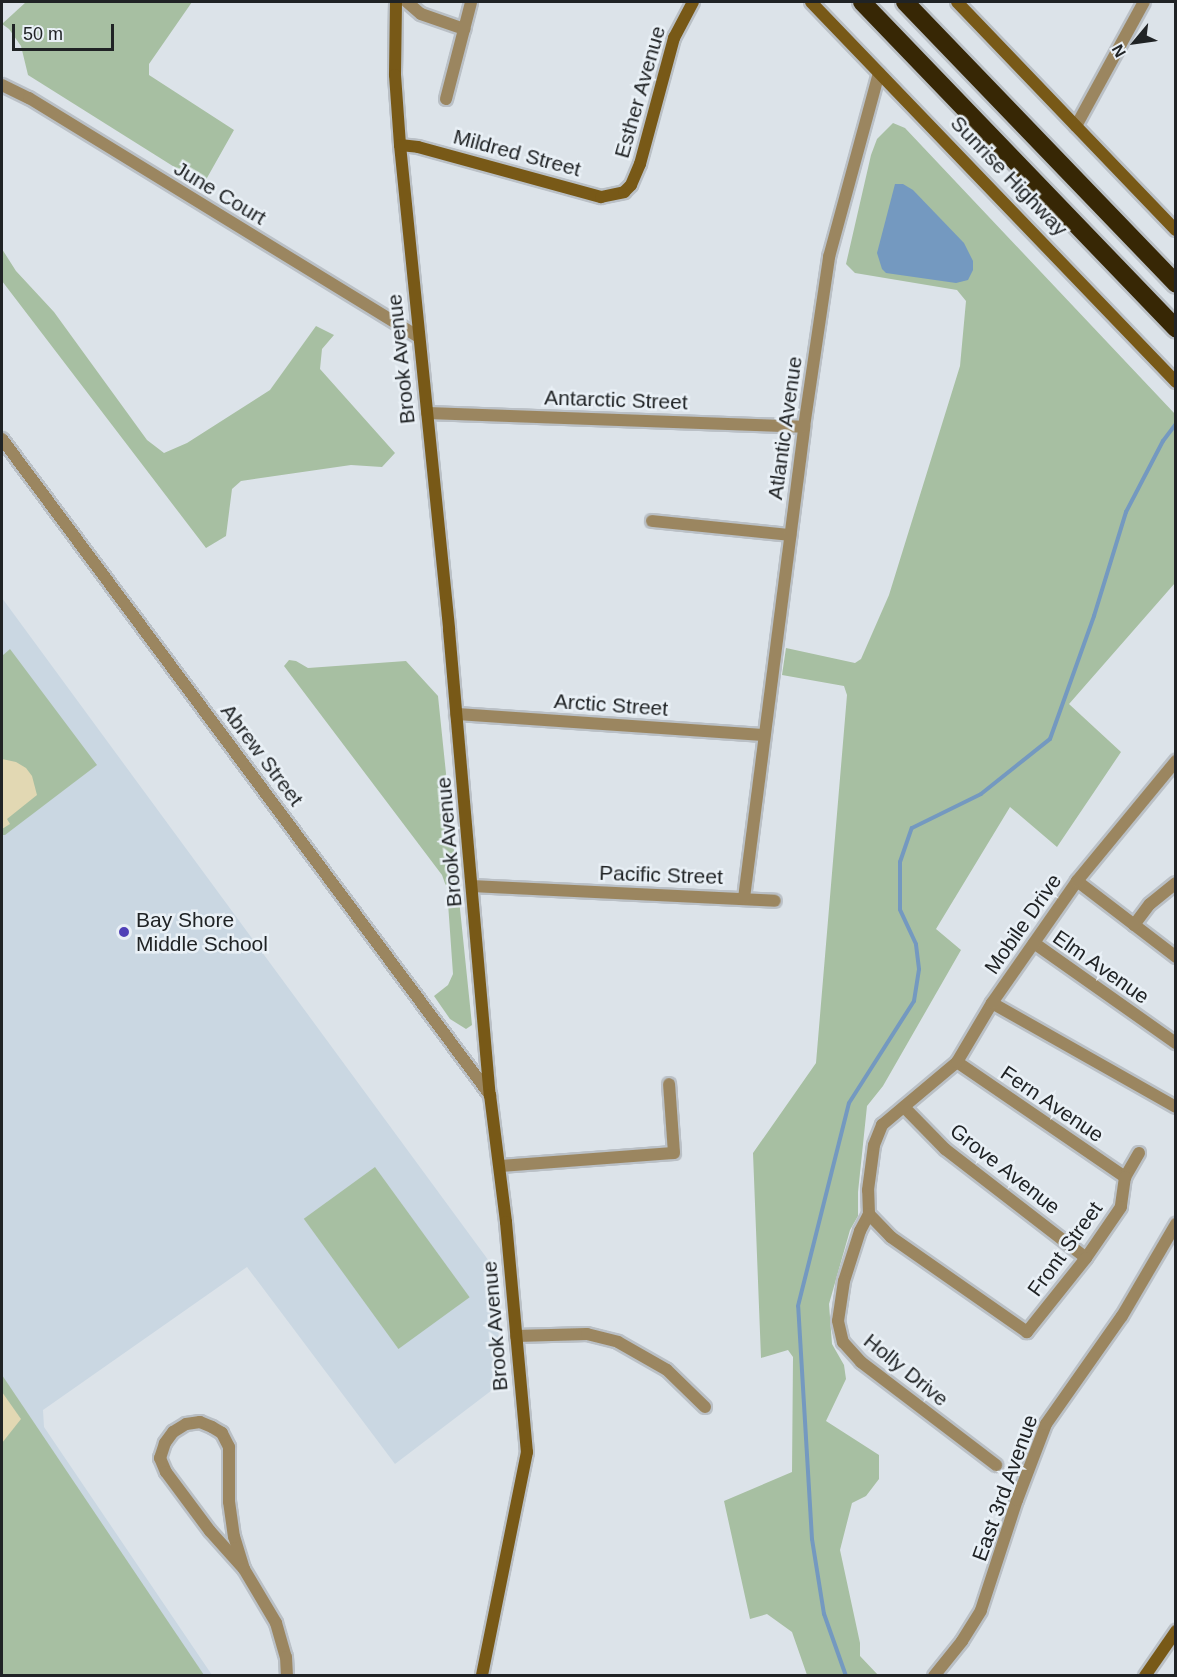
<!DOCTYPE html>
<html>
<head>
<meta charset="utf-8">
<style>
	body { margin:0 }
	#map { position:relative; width:1177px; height:1677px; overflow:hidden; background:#dce3e9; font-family:Helvetica,sans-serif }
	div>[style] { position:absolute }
	.built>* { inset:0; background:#cad7e2 }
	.green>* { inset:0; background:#a7bfa2; transform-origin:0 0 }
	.sand>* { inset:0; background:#e2d8b3 }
	.water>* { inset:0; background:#7499c0 }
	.stream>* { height:4px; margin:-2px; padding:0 2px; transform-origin:2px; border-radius:2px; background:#7499c0 }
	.roads { filter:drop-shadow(2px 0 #bac0c6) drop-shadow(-2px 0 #bac0c6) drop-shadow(0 2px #bac0c6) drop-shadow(0 -2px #bac0c6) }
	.street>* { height:12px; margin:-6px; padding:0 6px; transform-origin:6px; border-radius:6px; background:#9b8660 }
	.secondary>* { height:12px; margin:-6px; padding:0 6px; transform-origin:6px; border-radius:6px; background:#785917 }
	.highway>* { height:18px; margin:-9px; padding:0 9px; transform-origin:9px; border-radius:9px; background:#372705 }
	.dots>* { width:16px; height:16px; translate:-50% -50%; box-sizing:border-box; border:3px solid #e9f0f6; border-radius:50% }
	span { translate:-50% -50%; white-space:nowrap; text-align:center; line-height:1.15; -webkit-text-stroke:5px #e9f0f6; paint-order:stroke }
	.street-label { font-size:21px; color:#202325 }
	.poi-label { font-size:21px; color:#202325 }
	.left { translate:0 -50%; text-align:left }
	.frame { position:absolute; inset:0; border:3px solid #202325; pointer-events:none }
	.north { position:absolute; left:1105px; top:12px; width:60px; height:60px; -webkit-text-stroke:4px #e9f0f6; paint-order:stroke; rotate:241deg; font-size:16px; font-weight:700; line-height:24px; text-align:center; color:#202325 }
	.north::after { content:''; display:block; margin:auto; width:21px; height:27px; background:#202325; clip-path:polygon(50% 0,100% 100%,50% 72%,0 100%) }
	.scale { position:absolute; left:12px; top:24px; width:102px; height:27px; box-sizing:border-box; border:3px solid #202325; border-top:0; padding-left:8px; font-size:18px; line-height:21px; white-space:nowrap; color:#202325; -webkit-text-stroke:4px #e9f0f6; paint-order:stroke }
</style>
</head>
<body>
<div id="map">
	<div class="built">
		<div style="clip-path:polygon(2px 598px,497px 1272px,500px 1384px,395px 1464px,247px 1267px,43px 1410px,44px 1427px,212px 1675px,2px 1675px)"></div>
	</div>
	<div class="green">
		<div style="clip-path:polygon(26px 2px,192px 2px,149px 64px,149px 75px,234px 130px,203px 185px,28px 75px,21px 46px,9px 29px,2px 24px)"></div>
		<div style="clip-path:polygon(893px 123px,905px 128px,1175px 414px,1175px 583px,1069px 704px,1121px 752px,1057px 847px,1010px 807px,936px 929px,961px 950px,883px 1086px,867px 1106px,858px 1192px,858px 1216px,850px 1230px,829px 1304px,832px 1344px,844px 1365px,846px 1379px,826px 1421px,879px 1455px,879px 1479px,866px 1496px,852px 1503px,840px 1550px,860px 1643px,860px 1656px,878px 1675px,807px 1675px,792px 1632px,767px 1614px,750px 1619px,724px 1501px,792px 1472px,793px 1357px,788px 1350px,761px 1358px,753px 1153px,816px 1063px,847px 695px,844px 686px,782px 675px,786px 648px,855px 663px,861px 659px,889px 595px,960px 366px,966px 301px,957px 290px,855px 273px,846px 264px,871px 155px,877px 139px)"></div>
		<div style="clip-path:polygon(2px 249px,16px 271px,54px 312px,147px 440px,164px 453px,187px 443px,270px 390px,316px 326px,334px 335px,322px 349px,320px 369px,395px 453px,382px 467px,351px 465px,241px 481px,232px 489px,226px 536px,206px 548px,2px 281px)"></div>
		<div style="clip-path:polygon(10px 649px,97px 765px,5px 835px,2px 835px,2px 656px)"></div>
		<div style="clip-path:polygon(289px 660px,296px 661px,308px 668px,406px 661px,438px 696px,472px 1025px,466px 1029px,450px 1019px,434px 996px,448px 985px,453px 974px,447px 889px,442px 875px,284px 666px)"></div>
		<div style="left:375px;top:1167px;width:161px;height:88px;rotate:54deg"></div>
		<div style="clip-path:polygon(2px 1375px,204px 1675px,2px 1675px)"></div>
	</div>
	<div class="sand">
		<div style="clip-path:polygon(2px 759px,16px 762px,26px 768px,32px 776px,37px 795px,7px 819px,10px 824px,2px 829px)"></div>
		<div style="clip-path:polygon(2px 1392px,21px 1419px,2px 1443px)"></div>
	</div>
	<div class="water">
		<div style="clip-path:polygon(895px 184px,903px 184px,913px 190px,964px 243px,973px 261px,973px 270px,968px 280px,956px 283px,886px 273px,882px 269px,877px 253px)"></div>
	</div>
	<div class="stream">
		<div style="left:846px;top:1676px;width:66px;rotate:-109.5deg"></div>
		<div style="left:824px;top:1614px;width:76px;rotate:-99.1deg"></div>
		<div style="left:812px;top:1539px;width:233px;rotate:-93.4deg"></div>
		<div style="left:798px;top:1306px;width:209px;rotate:-75.9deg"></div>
		<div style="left:849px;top:1103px;width:121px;rotate:-57.5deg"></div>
		<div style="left:914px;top:1001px;width:32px;rotate:-81deg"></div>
		<div style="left:919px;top:969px;width:25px;rotate:-97deg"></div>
		<div style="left:916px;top:944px;width:38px;rotate:-115deg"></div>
		<div style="left:900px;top:909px;width:47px;rotate:-90deg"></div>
		<div style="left:900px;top:862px;width:36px;rotate:-71deg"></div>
		<div style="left:912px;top:828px;width:77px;rotate:-26.2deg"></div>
		<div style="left:981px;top:794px;width:88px;rotate:-38.6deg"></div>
		<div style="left:1050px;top:739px;width:131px;rotate:-70.3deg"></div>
		<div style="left:1094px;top:616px;width:109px;rotate:-72.9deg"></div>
		<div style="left:1126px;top:512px;width:80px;rotate:-62.5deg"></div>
		<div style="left:1163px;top:441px;width:21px;rotate:-53deg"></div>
	</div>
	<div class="roads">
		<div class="street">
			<div style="left:407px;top:2px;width:18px;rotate:41deg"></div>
			<div style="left:421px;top:14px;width:46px;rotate:19.2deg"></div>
			<div style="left:2px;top:85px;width:30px;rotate:26deg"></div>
			<div style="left:29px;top:98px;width:456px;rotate:31.5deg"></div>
			<div style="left:446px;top:99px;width:100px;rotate:-75.5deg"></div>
			<div style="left:1076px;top:126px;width:141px;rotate:-61.3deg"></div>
			<div style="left:427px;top:413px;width:377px;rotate:2.1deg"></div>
			<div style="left:2px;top:439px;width:818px;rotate:53.35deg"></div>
			<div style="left:652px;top:521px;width:139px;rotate:5.8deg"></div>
			<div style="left:456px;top:714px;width:309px;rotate:3.9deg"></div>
			<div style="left:1077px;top:881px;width:125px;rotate:37.5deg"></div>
			<div style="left:472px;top:886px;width:303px;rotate:2.8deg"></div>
			<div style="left:744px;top:898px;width:475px;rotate:-82.7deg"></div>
			<div style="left:804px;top:427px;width:172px;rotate:-81.6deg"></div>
			<div style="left:829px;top:257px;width:191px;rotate:-74.8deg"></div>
			<div style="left:1134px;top:925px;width:26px;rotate:-53deg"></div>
			<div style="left:1150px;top:904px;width:33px;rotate:-39deg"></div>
			<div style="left:1034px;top:943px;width:174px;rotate:35.2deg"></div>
			<div style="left:992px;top:1003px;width:211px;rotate:29.5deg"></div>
			<div style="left:957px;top:1062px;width:204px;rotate:34.4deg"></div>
			<div style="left:904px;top:1107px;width:59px;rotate:45.7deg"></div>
			<div style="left:945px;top:1149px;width:178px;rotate:37.7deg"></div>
			<div style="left:1139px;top:1153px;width:28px;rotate:120deg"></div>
			<div style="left:1125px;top:1177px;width:30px;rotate:98deg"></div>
			<div style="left:1121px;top:1207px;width:62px;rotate:124.5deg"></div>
			<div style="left:1086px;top:1258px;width:95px;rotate:128.6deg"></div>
			<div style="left:1027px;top:1332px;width:166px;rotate:-145.1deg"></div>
			<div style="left:891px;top:1237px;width:32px;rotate:-134deg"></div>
			<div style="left:869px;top:1214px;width:24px;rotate:-92deg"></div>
			<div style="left:868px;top:1190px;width:45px;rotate:-82.4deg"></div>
			<div style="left:874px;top:1145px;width:22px;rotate:-68deg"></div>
			<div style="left:882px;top:1125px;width:98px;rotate:-40deg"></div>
			<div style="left:957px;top:1062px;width:69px;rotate:-59.3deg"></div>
			<div style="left:992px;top:1003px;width:149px;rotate:-55.1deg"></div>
			<div style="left:1077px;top:881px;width:156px;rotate:-50.5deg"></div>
			<div style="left:500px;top:1166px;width:174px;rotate:-4.3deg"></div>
			<div style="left:674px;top:1153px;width:69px;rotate:-94.1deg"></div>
			<div style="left:869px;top:1214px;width:19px;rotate:118deg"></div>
			<div style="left:860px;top:1231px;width:52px;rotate:107.7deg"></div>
			<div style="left:844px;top:1281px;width:40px;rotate:98.5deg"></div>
			<div style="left:838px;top:1321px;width:22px;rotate:77deg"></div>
			<div style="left:843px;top:1342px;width:27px;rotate:48deg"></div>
			<div style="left:861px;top:1362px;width:170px;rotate:37.3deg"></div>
			<div style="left:516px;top:1336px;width:71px;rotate:-1.6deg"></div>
			<div style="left:587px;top:1334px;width:32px;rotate:14deg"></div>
			<div style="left:618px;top:1342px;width:56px;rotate:29.7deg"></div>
			<div style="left:667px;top:1370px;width:53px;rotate:44.2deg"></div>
			<div style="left:244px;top:1569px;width:34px;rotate:-107deg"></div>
			<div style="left:234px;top:1537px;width:35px;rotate:-98deg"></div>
			<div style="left:229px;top:1502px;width:55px;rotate:-90deg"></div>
			<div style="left:229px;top:1447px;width:16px;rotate:-117deg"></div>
			<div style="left:222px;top:1433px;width:12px;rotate:-149deg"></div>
			<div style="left:212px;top:1427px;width:13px;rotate:-157deg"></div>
			<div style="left:200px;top:1422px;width:14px;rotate:172deg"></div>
			<div style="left:186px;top:1424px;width:15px;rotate:148deg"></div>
			<div style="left:173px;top:1432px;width:14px;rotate:126deg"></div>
			<div style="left:165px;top:1443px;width:16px;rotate:108deg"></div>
			<div style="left:160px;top:1458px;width:15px;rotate:67deg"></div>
			<div style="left:166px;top:1472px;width:74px;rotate:53.3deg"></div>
			<div style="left:210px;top:1531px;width:51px;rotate:48.2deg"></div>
			<div style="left:244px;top:1569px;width:63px;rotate:59.3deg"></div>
			<div style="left:276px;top:1623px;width:35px;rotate:74deg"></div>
			<div style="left:286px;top:1657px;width:19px;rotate:87deg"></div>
			<div style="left:934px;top:1676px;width:45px;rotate:-51.3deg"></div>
			<div style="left:962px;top:1641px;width:36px;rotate:-58deg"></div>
			<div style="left:981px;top:1610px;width:116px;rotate:-71.9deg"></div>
			<div style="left:1017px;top:1500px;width:81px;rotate:-69.1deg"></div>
			<div style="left:1046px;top:1424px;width:132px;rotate:-54.9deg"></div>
			<div style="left:1122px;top:1316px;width:107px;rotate:-59.6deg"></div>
		</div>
		<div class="secondary">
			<div style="left:396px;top:2px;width:73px;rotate:90.8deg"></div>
			<div style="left:395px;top:75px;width:70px;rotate:85.9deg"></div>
			<div style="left:400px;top:145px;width:487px;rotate:84.2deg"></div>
			<div style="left:449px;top:630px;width:467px;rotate:85deg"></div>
			<div style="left:490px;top:1095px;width:128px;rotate:82.8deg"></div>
			<div style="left:506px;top:1222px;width:231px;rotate:84.8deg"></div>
			<div style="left:527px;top:1452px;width:228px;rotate:101.4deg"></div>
			<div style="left:811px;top:2px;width:527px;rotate:46.15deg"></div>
			<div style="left:957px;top:2px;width:316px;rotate:46.2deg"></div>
			<div style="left:400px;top:145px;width:18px;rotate:6deg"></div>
			<div style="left:418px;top:147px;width:190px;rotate:15.3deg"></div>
			<div style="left:601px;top:197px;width:24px;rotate:-12deg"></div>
			<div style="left:624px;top:192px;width:10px;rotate:-45deg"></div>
			<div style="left:631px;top:185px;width:23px;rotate:-67deg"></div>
			<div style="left:640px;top:164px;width:131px;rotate:-74.9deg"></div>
			<div style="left:674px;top:38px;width:41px;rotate:-62.2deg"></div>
			<div style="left:1145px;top:1676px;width:55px;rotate:-55.4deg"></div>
		</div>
		<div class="highway">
			<div style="left:862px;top:2px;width:453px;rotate:46.1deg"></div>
			<div style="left:905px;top:2px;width:391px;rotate:46.1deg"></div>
		</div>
	</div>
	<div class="dots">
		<div style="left:124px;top:932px;background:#4f40b7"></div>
	</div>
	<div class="street-label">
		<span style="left:640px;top:92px;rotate:-74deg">Esther Avenue</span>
		<span style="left:517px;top:153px;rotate:15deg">Mildred Street</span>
		<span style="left:1009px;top:176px;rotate:46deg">Sunrise Highway</span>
		<span style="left:220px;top:193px;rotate:31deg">June Court</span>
		<span style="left:401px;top:359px;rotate:-96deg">Brook Avenue</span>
		<span style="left:616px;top:400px;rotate:2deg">Antarctic Street</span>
		<span style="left:785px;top:428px;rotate:-82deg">Atlantic Avenue</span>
		<span style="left:611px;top:705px;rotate:4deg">Arctic Street</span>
		<span style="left:262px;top:755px;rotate:53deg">Abrew Street</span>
		<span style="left:449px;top:842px;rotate:-95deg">Brook Avenue</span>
		<span style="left:661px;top:875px;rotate:2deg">Pacific Street</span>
		<span style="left:1023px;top:924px;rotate:-55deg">Mobile Drive</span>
		<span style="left:1101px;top:967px;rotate:35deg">Elm Avenue</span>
		<span style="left:1052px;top:1104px;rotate:34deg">Fern Avenue</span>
		<span style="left:1005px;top:1169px;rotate:38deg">Grove Avenue</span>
		<span style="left:1065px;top:1249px;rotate:-54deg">Front Street</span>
		<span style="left:495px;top:1326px;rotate:-95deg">Brook Avenue</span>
		<span style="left:906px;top:1370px;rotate:39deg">Holly Drive</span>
		<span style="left:1005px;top:1488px;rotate:-70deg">East 3rd Avenue</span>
	</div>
	<div class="poi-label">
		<span class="left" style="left:136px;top:932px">Bay Shore<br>Middle School</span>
	</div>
	<div class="frame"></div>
	<div class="north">N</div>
	<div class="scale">50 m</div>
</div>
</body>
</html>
